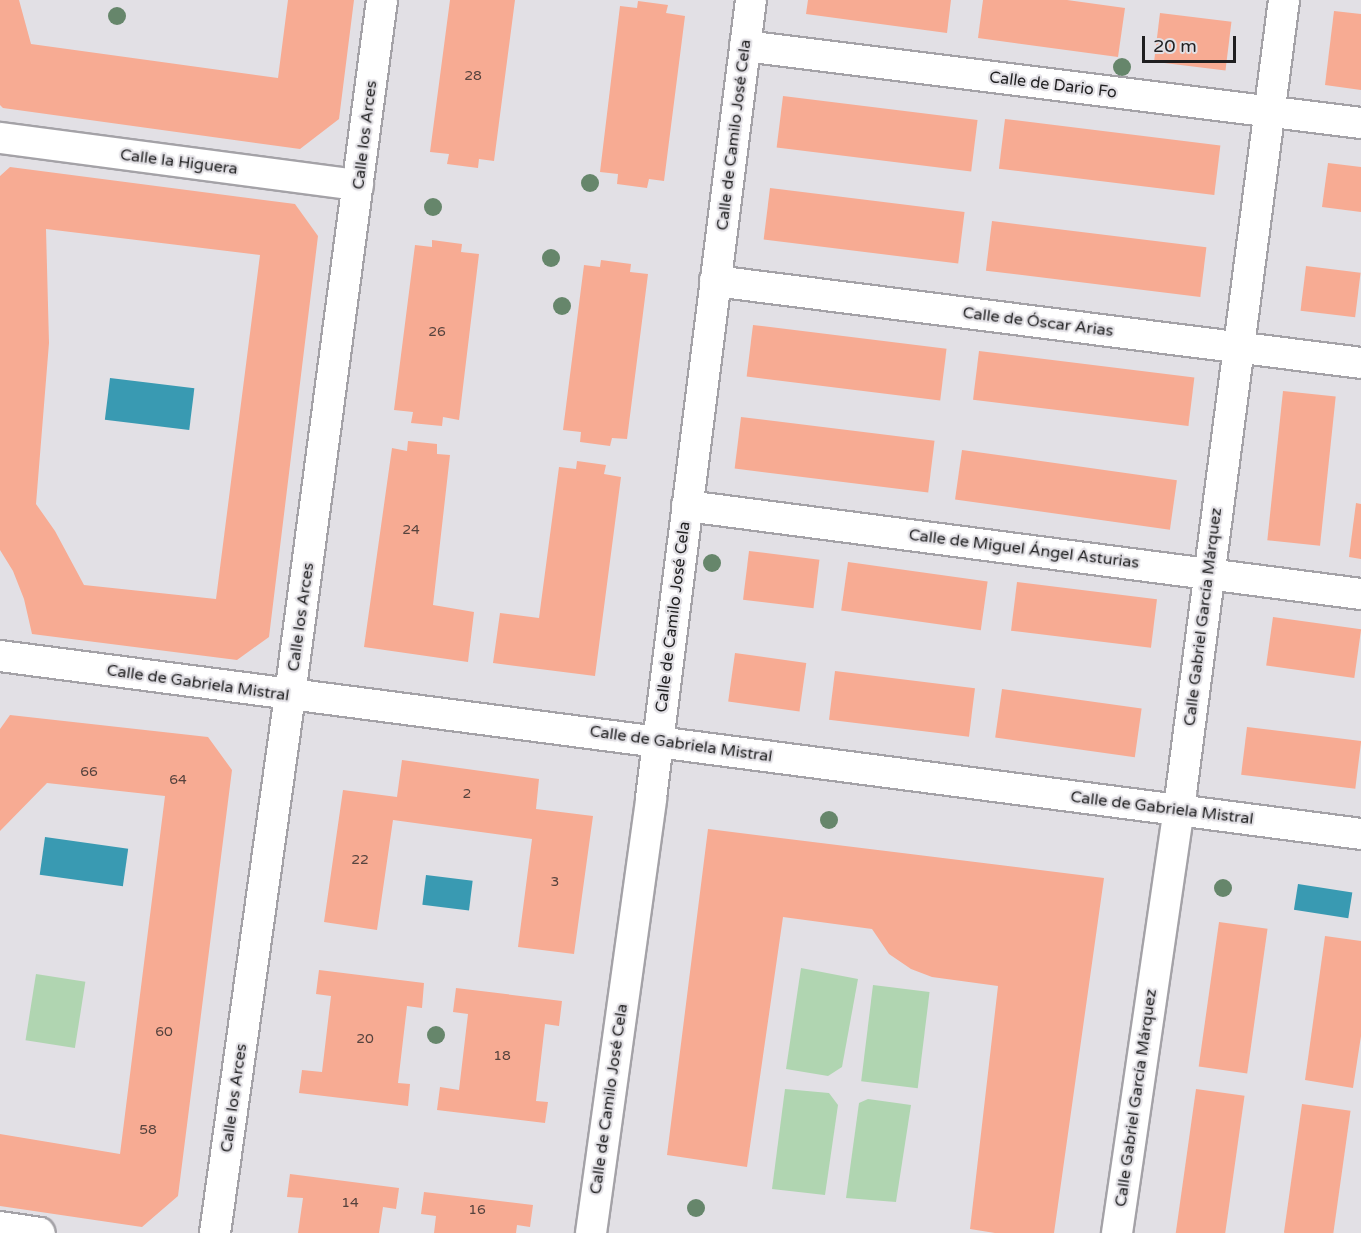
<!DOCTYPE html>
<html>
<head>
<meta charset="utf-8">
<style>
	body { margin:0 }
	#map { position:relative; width:1361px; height:1233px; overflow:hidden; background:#e2e0e5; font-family:"Varela Round",sans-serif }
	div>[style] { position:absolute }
	.green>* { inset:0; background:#b0d5b1; transform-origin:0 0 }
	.water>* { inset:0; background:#399ab2; transform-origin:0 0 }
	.building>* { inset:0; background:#f7ab93; transform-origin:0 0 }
	.roads { filter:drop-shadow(2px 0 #a4a2a7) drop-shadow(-2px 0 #a4a2a7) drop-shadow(0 2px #a4a2a7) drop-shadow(0 -2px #a4a2a7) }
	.street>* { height:30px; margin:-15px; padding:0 15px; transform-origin:15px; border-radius:15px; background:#fff }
	.trees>* { width:18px; height:18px; margin:-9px; border-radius:50%; background:#66866b }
	span { translate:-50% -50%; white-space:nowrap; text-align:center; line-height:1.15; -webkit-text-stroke:4.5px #e2e0e5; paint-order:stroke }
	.number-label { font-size:14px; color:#55423d }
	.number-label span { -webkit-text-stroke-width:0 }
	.street-label { font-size:16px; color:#1f1f20 }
	.scale { position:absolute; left:1142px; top:36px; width:94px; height:27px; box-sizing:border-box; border:3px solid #1f1f20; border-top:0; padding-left:8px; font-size:18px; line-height:21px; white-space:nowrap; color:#1f1f20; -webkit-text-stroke:4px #e2e0e5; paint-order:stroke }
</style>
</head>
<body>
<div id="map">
	<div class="green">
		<div style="clip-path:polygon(801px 968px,858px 979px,842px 1067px,828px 1076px,786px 1069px)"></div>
		<div style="left:36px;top:974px;width:50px;height:67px;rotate:9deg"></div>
		<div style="left:873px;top:985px;width:57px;height:97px;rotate:7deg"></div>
		<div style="clip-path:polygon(785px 1089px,829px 1093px,838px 1105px,825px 1195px,772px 1189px)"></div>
		<div style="clip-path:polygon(868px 1099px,911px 1105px,896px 1202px,846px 1198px,859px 1103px)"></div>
	</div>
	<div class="water">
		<div style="left:110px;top:378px;width:85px;height:42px;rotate:7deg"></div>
		<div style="left:45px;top:837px;width:84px;height:38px;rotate:8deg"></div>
		<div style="left:426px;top:875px;width:47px;height:30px;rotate:7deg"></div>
		<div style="left:1298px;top:884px;width:55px;height:26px;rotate:9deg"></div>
	</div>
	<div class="building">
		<div style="clip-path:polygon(0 0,19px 0,31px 44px,278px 78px,288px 0,354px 0,339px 119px,300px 149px,3px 108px,0 105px)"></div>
		<div style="clip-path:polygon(450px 0,515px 0,494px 161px,479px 159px,478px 168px,447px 164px,449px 154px,430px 152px)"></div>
		<div style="clip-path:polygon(808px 0,951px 0,947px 33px,806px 14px)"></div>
		<div style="clip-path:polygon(983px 0,1067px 0,1125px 8px,1118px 57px,978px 38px)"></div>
		<div style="clip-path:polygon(638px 1px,668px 5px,666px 13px,685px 16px,664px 181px,649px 179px,647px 188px,617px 184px,618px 174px,600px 172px,620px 6px,637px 8px)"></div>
		<div style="clip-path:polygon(1334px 11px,1361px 14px,1361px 90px,1325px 85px)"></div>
		<div style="left:1160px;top:13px;width:72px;height:49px;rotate:7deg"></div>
		<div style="left:783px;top:96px;width:196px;height:52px;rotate:7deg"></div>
		<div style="left:1005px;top:119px;width:217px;height:50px;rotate:7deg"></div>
		<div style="clip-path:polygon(1328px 163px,1361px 167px,1361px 212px,1322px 207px)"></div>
		<div style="clip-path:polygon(evenodd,10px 167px,295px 204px,318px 236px,269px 637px,237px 660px,32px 634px,24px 599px,13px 571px,0 550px,0 176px,10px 167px,46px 229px,260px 255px,216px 599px,84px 585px,55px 531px,36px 504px,49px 343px,46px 229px)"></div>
		<div style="left:770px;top:188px;width:196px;height:52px;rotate:7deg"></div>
		<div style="left:992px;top:221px;width:216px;height:50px;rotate:7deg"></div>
		<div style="clip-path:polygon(432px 240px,462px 244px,461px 252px,479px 254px,459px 420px,443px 417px,442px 426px,411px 423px,413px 412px,394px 410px,415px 245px,432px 247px)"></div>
		<div style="clip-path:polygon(601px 260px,631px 264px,630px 272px,648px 274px,627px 439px,612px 438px,610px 446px,580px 442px,581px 432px,563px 430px,584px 265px,600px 267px)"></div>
		<div style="left:1306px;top:266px;width:55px;height:45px;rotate:7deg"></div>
		<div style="left:753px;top:325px;width:195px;height:52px;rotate:7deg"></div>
		<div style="left:979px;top:351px;width:217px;height:49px;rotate:7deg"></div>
		<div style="left:1283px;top:391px;width:53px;height:150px;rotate:6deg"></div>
		<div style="left:741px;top:417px;width:195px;height:52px;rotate:7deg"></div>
		<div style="clip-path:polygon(408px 441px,437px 444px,437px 454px,450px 455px,433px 605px,474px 612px,468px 662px,364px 647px,392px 448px,407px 451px)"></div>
		<div style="left:962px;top:450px;width:217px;height:50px;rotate:8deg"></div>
		<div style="clip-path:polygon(577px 461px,606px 465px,604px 474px,621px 477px,595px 676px,493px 663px,500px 613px,539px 618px,559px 467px,576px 469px)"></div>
		<div style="clip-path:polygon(1356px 503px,1361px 504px,1361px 559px,1349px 557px)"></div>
		<div style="left:749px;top:551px;width:71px;height:49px;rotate:7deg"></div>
		<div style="left:848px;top:562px;width:141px;height:49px;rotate:8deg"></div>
		<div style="left:1017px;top:582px;width:141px;height:49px;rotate:7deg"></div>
		<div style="left:1273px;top:617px;width:89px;height:49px;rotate:8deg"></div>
		<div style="left:735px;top:653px;width:72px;height:49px;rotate:8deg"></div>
		<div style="left:835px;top:671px;width:141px;height:49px;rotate:7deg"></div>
		<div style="left:1002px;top:689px;width:141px;height:49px;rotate:8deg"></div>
		<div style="clip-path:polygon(10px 715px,208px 737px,232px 770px,178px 1196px,142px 1227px,0 1206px,0 1134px,120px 1154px,165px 796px,47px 783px,0 831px,0 729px)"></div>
		<div style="left:1247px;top:727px;width:115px;height:48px;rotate:7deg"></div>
		<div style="clip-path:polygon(402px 760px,539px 779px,536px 809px,593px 816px,574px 954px,518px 947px,532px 839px,393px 820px,377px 930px,324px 922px,343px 790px,397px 797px)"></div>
		<div style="clip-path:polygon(708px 829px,1104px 878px,1054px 1233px,995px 1233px,970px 1229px,998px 986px,932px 977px,911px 969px,889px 954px,872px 929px,783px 917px,747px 1167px,667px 1155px)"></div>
		<div style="left:1219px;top:922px;width:49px;height:146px;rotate:8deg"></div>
		<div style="clip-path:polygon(1325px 936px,1361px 941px,1361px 1036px,1353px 1088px,1305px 1080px)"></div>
		<div style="clip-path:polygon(319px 970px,424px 983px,422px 1008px,407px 1006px,398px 1083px,410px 1084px,408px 1106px,299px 1093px,302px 1070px,322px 1072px,331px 996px,316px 994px)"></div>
		<div style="clip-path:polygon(456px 988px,562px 1001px,559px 1026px,545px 1024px,536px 1101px,548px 1102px,545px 1123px,437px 1110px,440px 1087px,459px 1090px,468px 1014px,453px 1012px)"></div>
		<div style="left:1196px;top:1089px;width:49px;height:146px;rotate:8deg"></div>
		<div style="left:1302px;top:1104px;width:49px;height:130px;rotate:8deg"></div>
		<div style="clip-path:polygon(290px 1174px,399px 1188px,396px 1209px,383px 1207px,379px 1233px,298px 1233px,303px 1198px,287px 1197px)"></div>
		<div style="clip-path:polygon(424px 1192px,533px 1205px,530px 1227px,517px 1225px,516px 1233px,434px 1233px,436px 1216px,421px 1214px)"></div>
	</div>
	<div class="roads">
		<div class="street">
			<div style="left:745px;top:46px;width:621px;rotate:7.13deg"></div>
			<div style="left:0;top:138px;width:361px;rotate:7.5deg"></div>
			<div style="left:715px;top:281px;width:651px;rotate:7.23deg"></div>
			<div style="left:687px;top:506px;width:680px;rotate:7.44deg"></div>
			<div style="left:0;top:656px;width:1373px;rotate:7.45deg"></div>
			<div style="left:0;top:1227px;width:40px;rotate:8.5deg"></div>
			<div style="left:215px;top:1233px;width:543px;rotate:-82.06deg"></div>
			<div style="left:290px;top:695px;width:701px;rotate:-82.46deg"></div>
			<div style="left:591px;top:1233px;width:439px;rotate:-82.1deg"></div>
			<div style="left:651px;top:798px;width:804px;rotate:-82.86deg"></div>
			<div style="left:1117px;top:1233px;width:445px;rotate:-81.7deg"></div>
			<div style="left:1181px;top:793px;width:800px;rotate:-82.6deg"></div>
		</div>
	</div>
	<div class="trees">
		<div style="left:117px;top:16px"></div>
		<div style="left:1122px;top:67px"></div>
		<div style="left:590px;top:183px"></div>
		<div style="left:433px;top:207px"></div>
		<div style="left:551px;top:258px"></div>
		<div style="left:562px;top:306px"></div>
		<div style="left:712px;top:563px"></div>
		<div style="left:829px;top:820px"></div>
		<div style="left:1223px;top:888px"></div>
		<div style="left:436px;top:1035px"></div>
		<div style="left:696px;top:1208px"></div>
	</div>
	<div class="number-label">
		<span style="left:473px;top:76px">28</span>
		<span style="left:437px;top:332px">26</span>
		<span style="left:411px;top:530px">24</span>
		<span style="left:89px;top:772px">66</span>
		<span style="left:178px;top:780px">64</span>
		<span style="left:467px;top:794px">2</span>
		<span style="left:360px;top:860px">22</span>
		<span style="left:555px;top:882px">3</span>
		<span style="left:164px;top:1032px">60</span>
		<span style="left:365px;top:1039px">20</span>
		<span style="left:502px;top:1056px">18</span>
		<span style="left:148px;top:1130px">58</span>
		<span style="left:350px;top:1203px">14</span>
		<span style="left:477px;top:1210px">16</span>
	</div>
	<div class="street-label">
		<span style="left:1053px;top:85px;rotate:7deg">Calle de Dario Fo</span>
		<span style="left:365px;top:135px;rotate:-83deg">Calle los Arces</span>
		<span style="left:734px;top:135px;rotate:-83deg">Calle de Camilo José Cela</span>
		<span style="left:179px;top:162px;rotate:7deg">Calle la Higuera</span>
		<span style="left:1038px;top:322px;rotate:7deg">Calle de Óscar Arias</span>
		<span style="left:1024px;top:549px;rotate:7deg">Calle de Miguel Ángel Asturias</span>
		<span style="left:301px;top:617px;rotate:-82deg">Calle los Arces</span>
		<span style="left:673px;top:617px;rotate:-83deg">Calle de Camilo José Cela</span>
		<span style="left:1203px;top:617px;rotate:-83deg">Calle Gabriel García Márquez</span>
		<span style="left:198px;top:683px;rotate:8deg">Calle de Gabriela Mistral</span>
		<span style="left:681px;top:744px;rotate:8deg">Calle de Gabriela Mistral</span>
		<span style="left:1162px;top:808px;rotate:7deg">Calle de Gabriela Mistral</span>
		<span style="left:234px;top:1098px;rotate:-82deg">Calle los Arces</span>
		<span style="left:1136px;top:1098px;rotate:-82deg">Calle Gabriel García Márquez</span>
		<span style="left:609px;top:1099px;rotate:-82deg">Calle de Camilo José Cela</span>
	</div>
	<div class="scale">20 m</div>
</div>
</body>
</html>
